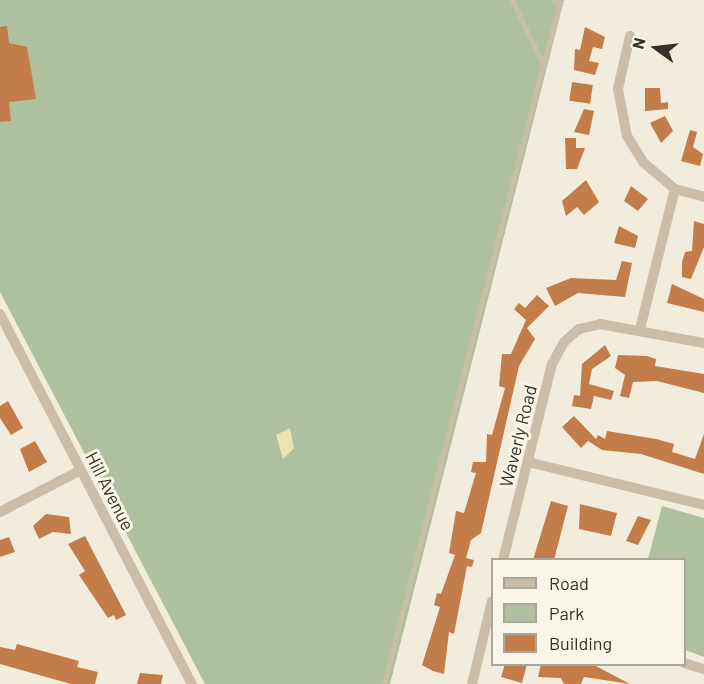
<!DOCTYPE html>
<html>
<head>
<meta charset="utf-8">
<style>
	body { margin:0 }
	#map { position:relative; width:704px; height:684px; overflow:hidden; background:#f2ecdd; font-family:Barlow,sans-serif }
	div>[style] { position:absolute }
	.green>* { inset:0; background:#aec09d }
	.sand>* { inset:0; background:#ece3b4 }
	.building>* { inset:0; background:#c37d4a; transform-origin:0 0 }
	.service>* { height:5px; margin:-2.5px; padding:0 2.5px; transform-origin:2.5px; border-radius:2.5px; background:#cabea9 }
	.minor>* { height:10px; margin:-5px; padding:0 5px; transform-origin:5px; border-radius:5px; background:#cabea9 }
	span { translate:-50% -50%; white-space:nowrap; text-align:center; line-height:1.15; -webkit-text-stroke:6px #f9f5e9; paint-order:stroke }
	.street-label { font-size:18px; color:#373029 }
	.legend { position:absolute; left:491px; top:558px; width:195px; height:108px; box-sizing:border-box; background:#f9f5e9; border:2px solid #aba69c; margin:0; padding:8px 10px; list-style:none; font-size:18px; color:#373029 }
	.legend li { display:flex; align-items:center; gap:12px; height:30px }
	.legend b { width:30px; border:2px solid #aba69c }
	.north { position:absolute; left:626px; top:18px; width:60px; height:60px; -webkit-text-stroke:4px #f9f5e9; paint-order:stroke; rotate:285deg; font-size:16px; font-weight:700; line-height:24px; text-align:center; color:#373029 }
	.north::after { content:''; display:block; margin:auto; width:21px; height:27px; background:#373029; clip-path:polygon(50% 0,100% 100%,50% 72%,0 100%) }
</style>
</head>
<body>
<div id="map">
	<div class="green">
		<div style="clip-path:polygon(0 0,564px 0,390px 684px,205px 684px,0 292px)"></div>
		<div style="clip-path:polygon(662px 506px,704px 518px,704px 657px,685px 650px,684px 560px,648px 559px)"></div>
	</div>
	<div class="sand">
		<div style="clip-path:polygon(290px 428px,294px 448px,283px 459px,276px 435px)"></div>
	</div>
	<div class="building">
		<div style="clip-path:polygon(7px 26px,9px 43px,27px 47px,36px 99px,9px 102px,11px 121px,0 122px,0 27px)"></div>
		<div style="clip-path:polygon(585px 27px,605px 37px,602px 49px,593px 47px,589px 61px,599px 63px,595px 75px,574px 70px,575px 49px,580px 50px)"></div>
		<div style="left:572px;top:82px;width:21px;height:19px;rotate:8deg"></div>
		<div style="clip-path:polygon(645px 88px,660px 88px,661px 103px,668px 102px,668px 109px,645px 111px)"></div>
		<div style="clip-path:polygon(584px 109px,594px 111px,589px 135px,574px 132px)"></div>
		<div style="clip-path:polygon(665px 116px,673px 131px,661px 143px,650px 123px)"></div>
		<div style="clip-path:polygon(690px 130px,697px 132px,693px 147px,703px 154px,700px 166px,681px 161px)"></div>
		<div style="clip-path:polygon(565px 138px,576px 138px,576px 148px,585px 148px,577px 169px,566px 169px)"></div>
		<div style="clip-path:polygon(586px 180px,599px 202px,584px 215px,577px 207px,566px 216px,562px 201px)"></div>
		<div style="clip-path:polygon(631px 186px,648px 199px,638px 211px,624px 201px)"></div>
		<div style="clip-path:polygon(694px 221px,704px 224px,704px 247px,691px 279px,682px 277px,682px 262px,685px 252px,692px 251px)"></div>
		<div style="clip-path:polygon(619px 226px,638px 236px,635px 248px,614px 243px)"></div>
		<div style="clip-path:polygon(622px 261px,632px 263px,625px 297px,578px 293px,555px 306px,546px 288px,571px 278px,616px 280px)"></div>
		<div style="clip-path:polygon(672px 284px,704px 299px,704px 312px,667px 303px)"></div>
		<div style="clip-path:polygon(537px 295px,549px 306px,527px 328px,535px 339px,519px 366px,481px 533px,471px 540px,466px 558px,474px 560px,472px 567px,467px 566px,454px 634px,449px 632px,444px 674px,433px 671px,422px 665px,440px 607px,434px 605px,437px 593px,441px 594px,455px 555px,449px 553px,456px 511px,464px 513px,476px 473px,471px 472px,473px 462px,486px 462px,487px 434px,492px 435px,505px 388px,499px 386px,502px 354px,511px 354px,526px 320px,514px 309px,519px 303px,525px 308px)"></div>
		<div style="clip-path:polygon(605px 345px,611px 356px,592px 369px,589px 384px,614px 391px,611px 400px,594px 396px,591px 409px,572px 406px,574px 395px,580px 396px,582px 364px)"></div>
		<div style="clip-path:polygon(618px 355px,647px 356px,656px 359px,655px 366px,704px 374px,704px 393px,657px 381px,633px 382px,629px 398px,620px 396px,625px 375px,615px 368px)"></div>
		<div style="clip-path:polygon(8px 401px,23px 428px,11px 435px,0 418px,0 406px)"></div>
		<div style="clip-path:polygon(574px 416px,596px 439px,598px 435px,605px 439px,607px 431px,656px 439px,674px 444px,672px 452px,695px 459px,704px 434px,704px 474px,641px 454px,602px 450px,588px 441px,581px 448px,562px 427px)"></div>
		<div style="clip-path:polygon(35px 441px,47px 462px,29px 472px,20px 449px)"></div>
		<div style="clip-path:polygon(551px 501px,568px 506px,554px 560px,533px 560px)"></div>
		<div style="clip-path:polygon(580px 504px,617px 513px,611px 536px,579px 529px)"></div>
		<div style="clip-path:polygon(46px 514px,69px 517px,71px 534px,53px 532px,39px 539px,33px 526px)"></div>
		<div style="clip-path:polygon(638px 516px,651px 520px,638px 545px,626px 541px)"></div>
		<div style="clip-path:polygon(85px 536px,126px 615px,116px 620px,114px 615px,108px 618px,79px 575px,85px 571px,68px 544px)"></div>
		<div style="clip-path:polygon(9px 537px,15px 552px,0 557px,0 540px)"></div>
		<div style="clip-path:polygon(17px 644px,79px 661px,77px 667px,98px 672px,95px 684px,71px 684px,0 664px,0 647px,15px 650px)"></div>
		<div style="clip-path:polygon(505px 664px,527px 664px,522px 683px,501px 677px)"></div>
		<div style="clip-path:polygon(541px 664px,594px 665px,630px 684px,584px 677px,581px 684px,564px 684px,561px 678px,538px 677px)"></div>
		<div style="clip-path:polygon(140px 673px,163px 675px,161px 684px,137px 684px)"></div>
	</div>
	<div class="service">
		<div style="left:543px;top:64px;width:63px;rotate:-74.4deg"></div>
		<div style="left:560px;top:3px;width:8px;rotate:-157deg"></div>
		<div style="left:384px;top:684px;width:640px;rotate:-75.62deg"></div>
		<div style="left:543px;top:64px;width:71px;rotate:-115.8deg"></div>
	</div>
	<div class="minor">
		<div style="left:630px;top:36px;width:54px;rotate:102.8deg"></div>
		<div style="left:618px;top:89px;width:48px;rotate:79.2deg"></div>
		<div style="left:627px;top:136px;width:32px;rotate:58deg"></div>
		<div style="left:644px;top:163px;width:40px;rotate:40deg"></div>
		<div style="left:675px;top:189px;width:30px;rotate:15deg"></div>
		<div style="left:0;top:314px;width:417px;rotate:62.6deg"></div>
		<div style="left:640px;top:329px;width:144px;rotate:-76deg"></div>
		<div style="left:528px;top:462px;width:181px;rotate:13.7deg"></div>
		<div style="left:0;top:512px;width:91px;rotate:-27.4deg"></div>
		<div style="left:503px;top:560px;width:202px;rotate:-76deg"></div>
		<div style="left:552px;top:364px;width:25px;rotate:-61deg"></div>
		<div style="left:564px;top:342px;width:20px;rotate:-41deg"></div>
		<div style="left:579px;top:329px;width:22px;rotate:-13deg"></div>
		<div style="left:600px;top:324px;width:106px;rotate:10.4deg"></div>
		<div style="left:684px;top:663px;width:21px;rotate:17deg"></div>
		<div style="left:472px;top:684px;width:85px;rotate:-76.5deg"></div>
	</div>
	<div class="street-label">
		<span style="left:518px;top:436px;rotate:-76deg">Waverly Road</span>
		<span style="left:110px;top:491px;rotate:63deg">Hill Avenue</span>
	</div>
	<ul class="legend">
	<li><b style="height:8px;background:#cabea9"></b>Road</li>
	<li><b style="height:16px;background:#aec09d"></b>Park</li>
	<li><b style="height:16px;background:#c37d4a"></b>Building</li>
	</ul>
	<div class="north">N</div>
</div>
</body>
</html>
